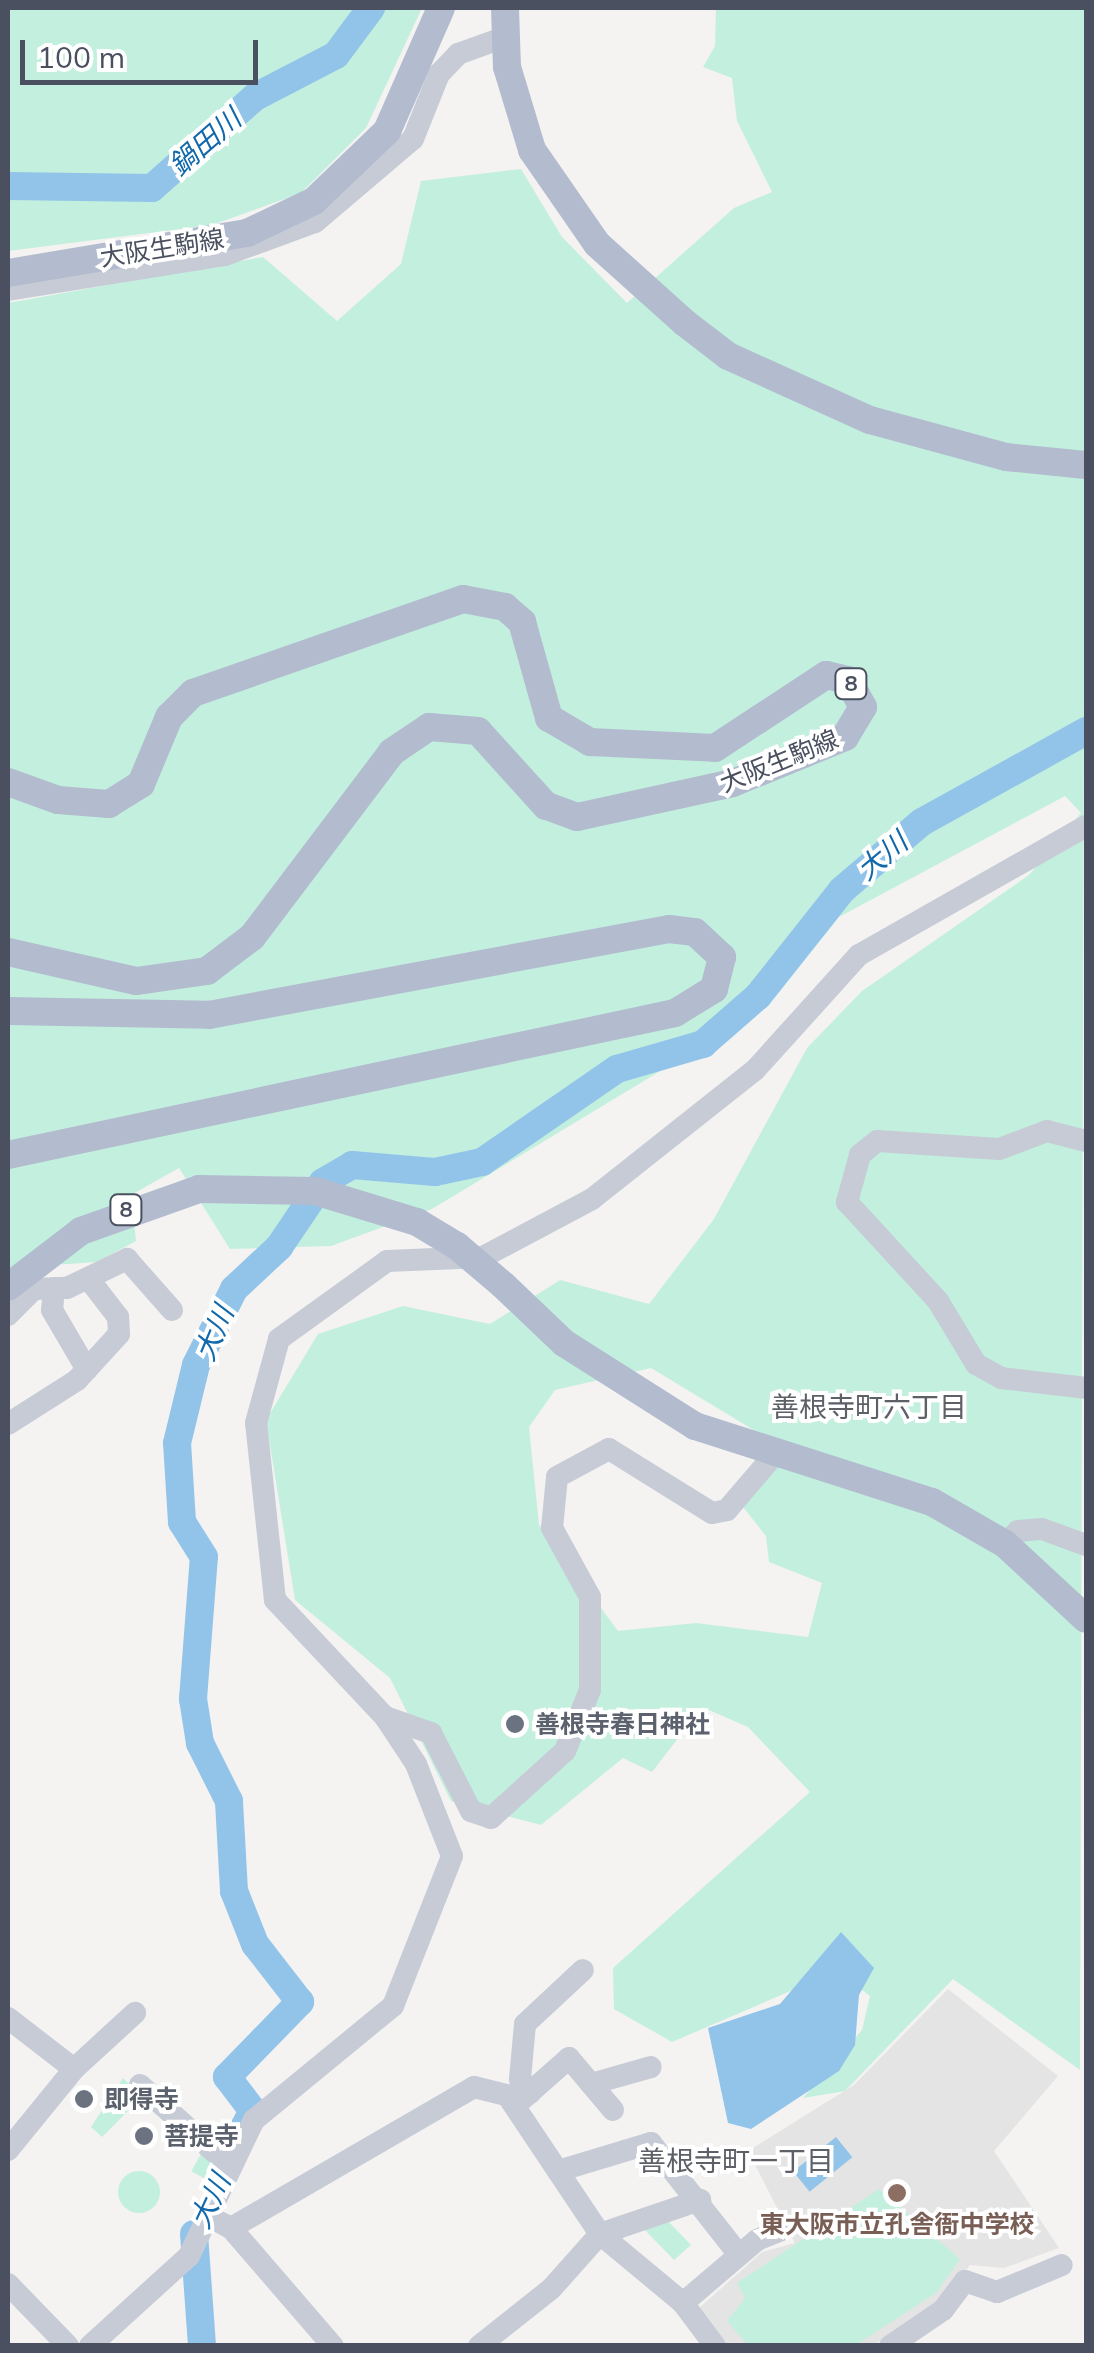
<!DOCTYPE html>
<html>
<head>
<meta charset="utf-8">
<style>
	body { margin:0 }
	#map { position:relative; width:1094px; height:2353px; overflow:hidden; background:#f4f3f2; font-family:Mulish,"Noto Sans JP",sans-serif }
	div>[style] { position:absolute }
	.education>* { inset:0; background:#e5e4e4 }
	.green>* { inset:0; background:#c3efde; transform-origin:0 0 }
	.round { border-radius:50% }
	.water>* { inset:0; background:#92c4ea; transform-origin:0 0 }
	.river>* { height:28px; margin:-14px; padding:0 14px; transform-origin:14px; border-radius:14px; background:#92c4ea }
	.minor>* { height:22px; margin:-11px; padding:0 11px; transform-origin:11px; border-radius:11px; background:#c6cbd6 }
	.major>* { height:28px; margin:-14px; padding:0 14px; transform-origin:14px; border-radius:14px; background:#b3bbcf }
	.major-bridge>* { height:28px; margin:-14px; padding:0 14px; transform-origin:14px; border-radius:14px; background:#b3bbcf }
	.dots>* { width:28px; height:28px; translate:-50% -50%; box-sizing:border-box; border:5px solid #fff; border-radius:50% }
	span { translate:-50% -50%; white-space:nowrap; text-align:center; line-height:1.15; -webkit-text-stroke:8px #fff; paint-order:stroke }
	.shield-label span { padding:2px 8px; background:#fff; border:2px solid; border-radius:8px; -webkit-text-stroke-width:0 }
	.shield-label { font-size:22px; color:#4a505f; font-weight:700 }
	.street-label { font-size:25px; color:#4a505f }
	.worship-label { font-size:25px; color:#5b616d; font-weight:700 }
	.left { translate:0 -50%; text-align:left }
	.education-label { font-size:25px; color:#785e54; font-weight:700 }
	.water-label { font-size:28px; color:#1168ab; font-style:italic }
	.neighbourhood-label { font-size:28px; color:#5e6067 }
	.frame { position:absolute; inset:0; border:10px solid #4a505f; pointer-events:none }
	.scale { position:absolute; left:20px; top:40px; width:238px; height:45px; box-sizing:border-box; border:5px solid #4a505f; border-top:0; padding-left:12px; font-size:30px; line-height:35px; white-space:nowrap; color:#4a505f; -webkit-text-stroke:8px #fff; paint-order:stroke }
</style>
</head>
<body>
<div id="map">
	<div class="education">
		<div style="clip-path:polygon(948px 1989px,1058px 2076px,994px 2151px,1059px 2248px,1004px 2268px,970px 2265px,943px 2302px,873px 2345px,727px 2345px,699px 2308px,762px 2252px,795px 2243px,748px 2151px,854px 2085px)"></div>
	</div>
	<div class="green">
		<div style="clip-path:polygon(8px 8px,422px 8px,366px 128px,301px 193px,212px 225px,8px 251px)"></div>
		<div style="clip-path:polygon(evenodd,716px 8px,1086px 8px,1080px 2070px,953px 1979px,845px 2091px,803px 2098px,862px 2030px,870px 1996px,837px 1971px,672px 2042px,614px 2009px,613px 1968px,810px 1792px,748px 1727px,702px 1707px,652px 1772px,623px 1758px,541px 1825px,451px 1801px,390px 1678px,295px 1600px,266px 1420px,318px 1334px,403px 1306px,490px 1324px,560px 1280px,649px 1304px,714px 1219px,807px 1048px,862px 991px,1029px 875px,1081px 813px,1065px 796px,839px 917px,768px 1006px,432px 1209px,331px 1246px,230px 1249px,179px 1168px,131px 1195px,136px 1241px,97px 1262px,8px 1268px,8px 303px,263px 257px,337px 321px,401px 264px,421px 181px,521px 169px,562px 237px,627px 303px,734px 208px,772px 192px,737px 121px,732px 78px,703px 67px,715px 46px,716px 8px,651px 1368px,785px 1449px,743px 1507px,766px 1536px,769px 1562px,822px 1583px,808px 1637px,696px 1623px,618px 1631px,539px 1525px,529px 1427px,555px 1390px,651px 1368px)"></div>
		<div style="clip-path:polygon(123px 2078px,142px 2097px,102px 2137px,91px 2127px)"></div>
		<div style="left:202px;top:2152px;width:26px;height:22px;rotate:29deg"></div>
		<div class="round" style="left:118px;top:2171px;width:42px;height:42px"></div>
		<div style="clip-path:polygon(879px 2189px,960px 2259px,936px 2293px,856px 2345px,748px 2345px,727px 2321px,745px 2298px,737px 2283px)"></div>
		<div style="clip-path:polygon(665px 2218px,691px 2245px,674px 2260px,642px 2227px)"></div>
	</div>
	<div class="water">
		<div style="clip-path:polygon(841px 1932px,874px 1968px,859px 1995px,855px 2045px,839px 2071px,751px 2129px,728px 2123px,708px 2028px,780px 2004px)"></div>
		<div style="left:836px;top:2137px;width:26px;height:55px;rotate:51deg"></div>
	</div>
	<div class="river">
		<div style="left:8px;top:186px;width:144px;rotate:0.8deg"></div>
		<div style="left:152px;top:188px;width:137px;rotate:-41.5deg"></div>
		<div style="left:255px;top:97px;width:91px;rotate:-27.4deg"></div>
		<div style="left:336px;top:55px;width:59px;rotate:-53.3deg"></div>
		<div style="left:237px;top:2140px;width:33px;rotate:-61deg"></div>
		<div style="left:253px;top:2111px;width:43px;rotate:-127.4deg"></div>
		<div style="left:227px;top:2077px;width:105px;rotate:-45.8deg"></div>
		<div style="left:300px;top:2002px;width:73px;rotate:-127.8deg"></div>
		<div style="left:255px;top:1944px;width:57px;rotate:-111.6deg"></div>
		<div style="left:234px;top:1891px;width:90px;rotate:-93.2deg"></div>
		<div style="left:229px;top:1801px;width:65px;rotate:-116.6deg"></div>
		<div style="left:200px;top:1743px;width:45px;rotate:-99deg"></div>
		<div style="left:193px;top:1699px;width:142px;rotate:-85.6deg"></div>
		<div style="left:204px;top:1557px;width:41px;rotate:-122.2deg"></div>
		<div style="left:182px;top:1522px;width:79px;rotate:-93.6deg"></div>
		<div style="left:177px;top:1443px;width:80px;rotate:-76.3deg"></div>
		<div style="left:196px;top:1365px;width:85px;rotate:-63.4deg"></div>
		<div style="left:234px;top:1289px;width:62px;rotate:-43deg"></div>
		<div style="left:279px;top:1247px;width:78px;rotate:-55.9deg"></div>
		<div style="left:323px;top:1182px;width:34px;rotate:-30deg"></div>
		<div style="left:352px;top:1165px;width:83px;rotate:4.8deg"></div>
		<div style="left:435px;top:1172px;width:48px;rotate:-12deg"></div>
		<div style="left:482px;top:1162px;width:164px;rotate:-34.6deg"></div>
		<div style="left:617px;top:1069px;width:90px;rotate:-16.2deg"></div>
		<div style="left:703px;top:1044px;width:73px;rotate:-41.1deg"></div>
		<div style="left:758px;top:996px;width:135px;rotate:-51.6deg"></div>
		<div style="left:842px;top:890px;width:105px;rotate:-40.4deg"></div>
		<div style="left:922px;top:822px;width:188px;rotate:-29deg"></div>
		<div style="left:194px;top:2234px;width:112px;rotate:85.9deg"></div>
	</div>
	<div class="minor">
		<div style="left:8px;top:290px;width:220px;rotate:-9.2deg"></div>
		<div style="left:225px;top:255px;width:96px;rotate:-20.1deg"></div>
		<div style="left:315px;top:222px;width:128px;rotate:-40.3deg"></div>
		<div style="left:413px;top:139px;width:70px;rotate:-68.2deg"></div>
		<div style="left:439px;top:74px;width:28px;rotate:-46deg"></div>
		<div style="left:458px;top:54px;width:50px;rotate:-19.9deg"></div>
		<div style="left:1086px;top:1141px;width:40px;rotate:-165.6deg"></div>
		<div style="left:1047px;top:1131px;width:51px;rotate:159.4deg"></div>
		<div style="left:999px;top:1149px;width:122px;rotate:-176.2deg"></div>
		<div style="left:877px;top:1141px;width:22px;rotate:141deg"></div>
		<div style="left:860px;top:1155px;width:49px;rotate:105.5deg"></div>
		<div style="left:847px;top:1202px;width:134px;rotate:47.4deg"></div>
		<div style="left:938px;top:1301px;width:74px;rotate:58.9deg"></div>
		<div style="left:976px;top:1364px;width:29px;rotate:29deg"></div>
		<div style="left:1001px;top:1378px;width:86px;rotate:6.7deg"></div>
		<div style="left:54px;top:1288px;width:22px;rotate:95deg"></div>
		<div style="left:52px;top:1310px;width:69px;rotate:59.7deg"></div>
		<div style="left:8px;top:1315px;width:37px;rotate:-45deg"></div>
		<div style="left:34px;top:1289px;width:33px;rotate:-2deg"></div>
		<div style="left:67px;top:1288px;width:67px;rotate:-25.8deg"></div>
		<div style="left:127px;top:1259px;width:68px;rotate:48.6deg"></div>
		<div style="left:8px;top:1424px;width:82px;rotate:-32.5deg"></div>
		<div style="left:77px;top:1380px;width:62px;rotate:-47.6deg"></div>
		<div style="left:119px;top:1334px;width:17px;rotate:-93deg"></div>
		<div style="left:118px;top:1317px;width:49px;rotate:-127.6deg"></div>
		<div style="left:1005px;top:1544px;width:18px;rotate:-45deg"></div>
		<div style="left:1018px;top:1531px;width:24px;rotate:-5deg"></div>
		<div style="left:1042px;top:1529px;width:47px;rotate:20deg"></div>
		<div style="left:385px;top:1717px;width:49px;rotate:19.2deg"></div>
		<div style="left:431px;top:1733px;width:88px;rotate:62.9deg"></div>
		<div style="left:471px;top:1811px;width:21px;rotate:19deg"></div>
		<div style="left:491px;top:1818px;width:100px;rotate:-42.2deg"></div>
		<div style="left:565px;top:1751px;width:66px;rotate:-67.7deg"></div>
		<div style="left:590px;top:1690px;width:93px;rotate:-90deg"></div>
		<div style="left:590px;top:1597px;width:79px;rotate:-118.8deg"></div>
		<div style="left:552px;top:1528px;width:51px;rotate:-84.4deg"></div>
		<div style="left:557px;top:1477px;width:59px;rotate:-28.3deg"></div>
		<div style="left:609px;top:1449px;width:121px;rotate:31.9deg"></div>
		<div style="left:712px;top:1513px;width:15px;rotate:-11deg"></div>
		<div style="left:727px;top:1510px;width:72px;rotate:-49.5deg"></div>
		<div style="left:8px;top:2018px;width:83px;rotate:37.7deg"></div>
		<div style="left:591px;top:2084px;width:62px;rotate:-15.8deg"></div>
		<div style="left:140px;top:2085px;width:122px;rotate:42deg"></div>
		<div style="left:530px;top:2093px;width:17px;rotate:-126deg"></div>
		<div style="left:520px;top:2079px;width:55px;rotate:-84.8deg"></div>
		<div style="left:525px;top:2024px;width:79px;rotate:-43deg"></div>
		<div style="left:518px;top:2103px;width:68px;rotate:-41.4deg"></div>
		<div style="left:569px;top:2058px;width:68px;rotate:49.8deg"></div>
		<div style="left:8px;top:2150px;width:104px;rotate:-50.8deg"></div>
		<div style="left:74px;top:2069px;width:83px;rotate:-42.6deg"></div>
		<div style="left:558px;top:2171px;width:97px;rotate:-16.8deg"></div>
		<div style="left:651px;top:2143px;width:142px;rotate:51.8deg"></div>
		<div style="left:210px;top:2217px;width:24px;rotate:28deg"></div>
		<div style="left:231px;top:2228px;width:281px;rotate:-30.1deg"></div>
		<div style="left:474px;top:2087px;width:34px;rotate:14deg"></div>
		<div style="left:507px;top:2095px;width:167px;rotate:56.2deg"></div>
		<div style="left:600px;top:2234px;width:106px;rotate:-18.8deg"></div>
		<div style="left:231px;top:2228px;width:156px;rotate:49.2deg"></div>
		<div style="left:8px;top:2284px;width:86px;rotate:45.9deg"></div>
		<div style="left:90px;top:2346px;width:134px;rotate:-42.3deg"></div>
		<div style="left:189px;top:2256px;width:151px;rotate:-64.5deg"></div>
		<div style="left:254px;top:2120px;width:180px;rotate:-39.4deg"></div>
		<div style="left:393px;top:2006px;width:161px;rotate:-68.5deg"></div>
		<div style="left:452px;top:1856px;width:99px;rotate:-111.4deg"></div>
		<div style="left:416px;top:1764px;width:56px;rotate:-123.4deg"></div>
		<div style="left:385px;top:1717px;width:161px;rotate:-133.2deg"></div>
		<div style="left:275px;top:1600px;width:178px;rotate:-96.1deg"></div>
		<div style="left:256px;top:1423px;width:87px;rotate:-74.7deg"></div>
		<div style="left:279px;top:1339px;width:133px;rotate:-35.8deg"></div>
		<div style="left:387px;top:1261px;width:96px;rotate:-2.4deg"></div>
		<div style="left:483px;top:1257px;width:123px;rotate:-28deg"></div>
		<div style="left:592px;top:1199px;width:208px;rotate:-38.4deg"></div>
		<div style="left:755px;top:1070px;width:155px;rotate:-47.9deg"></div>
		<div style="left:859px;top:955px;width:261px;rotate:-29.6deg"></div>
		<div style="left:479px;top:2346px;width:92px;rotate:-38.4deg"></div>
		<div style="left:551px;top:2289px;width:74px;rotate:-48.3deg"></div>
		<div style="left:600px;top:2234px;width:108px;rotate:39.7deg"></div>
		<div style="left:715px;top:2346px;width:54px;rotate:-126.7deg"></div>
		<div style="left:683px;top:2303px;width:97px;rotate:-40.4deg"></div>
		<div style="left:757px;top:2240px;width:31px;rotate:-22deg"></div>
		<div style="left:890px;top:2346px;width:64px;rotate:-34.2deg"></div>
		<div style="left:943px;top:2310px;width:36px;rotate:-53deg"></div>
		<div style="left:965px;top:2281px;width:34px;rotate:19deg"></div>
		<div style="left:997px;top:2292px;width:70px;rotate:-22.6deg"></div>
	</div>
	<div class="major">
		<div style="left:505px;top:8px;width:59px;rotate:88.1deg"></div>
		<div style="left:507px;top:67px;width:87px;rotate:73.2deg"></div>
		<div style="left:532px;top:150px;width:114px;rotate:55.3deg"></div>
		<div style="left:597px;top:244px;width:118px;rotate:41.9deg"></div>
		<div style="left:685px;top:323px;width:54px;rotate:37.5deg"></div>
		<div style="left:728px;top:356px;width:156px;rotate:24.3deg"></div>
		<div style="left:870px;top:420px;width:141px;rotate:15.2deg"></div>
		<div style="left:1006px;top:457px;width:80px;rotate:5.7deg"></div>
		<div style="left:8px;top:273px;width:242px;rotate:-9.5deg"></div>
		<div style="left:247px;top:233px;width:74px;rotate:-25.5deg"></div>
		<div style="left:314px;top:201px;width:101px;rotate:-43.8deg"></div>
		<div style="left:387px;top:131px;width:134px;rotate:-66.3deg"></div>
		<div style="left:8px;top:782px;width:53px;rotate:19.8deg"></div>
		<div style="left:58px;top:800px;width:51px;rotate:4.5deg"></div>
		<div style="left:109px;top:804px;width:38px;rotate:-32deg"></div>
		<div style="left:141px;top:784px;width:73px;rotate:-67.3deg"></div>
		<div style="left:169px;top:717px;width:34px;rotate:-45deg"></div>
		<div style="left:193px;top:693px;width:286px;rotate:-19.2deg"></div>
		<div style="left:463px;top:599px;width:43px;rotate:10.8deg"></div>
		<div style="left:505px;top:607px;width:23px;rotate:41deg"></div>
		<div style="left:522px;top:622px;width:100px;rotate:74.3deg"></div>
		<div style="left:549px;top:718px;width:48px;rotate:30.3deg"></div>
		<div style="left:590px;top:742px;width:125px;rotate:2.7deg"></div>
		<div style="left:715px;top:748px;width:133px;rotate:-33.3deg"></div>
		<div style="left:826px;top:675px;width:23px;rotate:13deg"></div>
		<div style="left:848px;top:680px;width:31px;rotate:61deg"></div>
		<div style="left:863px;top:707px;width:35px;rotate:121deg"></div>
		<div style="left:845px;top:737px;width:121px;rotate:157.7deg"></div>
		<div style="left:733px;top:783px;width:160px;rotate:167.7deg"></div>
		<div style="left:577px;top:817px;width:33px;rotate:-160deg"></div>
		<div style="left:546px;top:806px;width:101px;rotate:-132.2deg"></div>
		<div style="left:478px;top:731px;width:49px;rotate:-175.3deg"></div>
		<div style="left:429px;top:727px;width:45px;rotate:146deg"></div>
		<div style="left:392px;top:752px;width:232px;rotate:127.1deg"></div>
		<div style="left:252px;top:937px;width:56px;rotate:142.9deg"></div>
		<div style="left:207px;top:971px;width:72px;rotate:172deg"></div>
		<div style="left:136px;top:981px;width:131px;rotate:-167.2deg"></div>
		<div style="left:8px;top:1011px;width:201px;rotate:1.1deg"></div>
		<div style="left:209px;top:1015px;width:468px;rotate:-10.6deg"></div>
		<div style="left:669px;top:929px;width:26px;rotate:7deg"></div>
		<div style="left:695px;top:932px;width:37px;rotate:43deg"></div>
		<div style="left:722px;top:957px;width:33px;rotate:104deg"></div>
		<div style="left:714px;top:989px;width:46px;rotate:148.4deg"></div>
		<div style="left:675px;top:1013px;width:682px;rotate:167.98deg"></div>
		<div style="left:503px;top:1285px;width:84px;rotate:43.6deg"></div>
		<div style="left:564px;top:1343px;width:155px;rotate:32.4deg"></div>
		<div style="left:695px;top:1426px;width:249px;rotate:17.8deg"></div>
		<div style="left:932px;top:1502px;width:84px;rotate:29.9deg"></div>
		<div style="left:1005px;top:1544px;width:110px;rotate:42.8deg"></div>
		<div style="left:8px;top:1287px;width:92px;rotate:-37.5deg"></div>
		<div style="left:81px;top:1231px;width:125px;rotate:-19.6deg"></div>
		<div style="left:199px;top:1189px;width:116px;rotate:1deg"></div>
		<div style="left:315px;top:1191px;width:107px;rotate:16.9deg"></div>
		<div style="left:417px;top:1222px;width:47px;rotate:31deg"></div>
	</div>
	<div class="major-bridge">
		<div style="left:457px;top:1246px;width:60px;rotate:40.3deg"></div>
	</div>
	<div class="dots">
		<div style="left:515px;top:1724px;background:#6b7280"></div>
		<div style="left:84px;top:2099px;background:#6b7280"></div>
		<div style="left:144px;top:2136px;background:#6b7280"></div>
		<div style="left:897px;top:2193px;background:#8d6e63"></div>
	</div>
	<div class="shield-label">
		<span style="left:851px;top:684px">8</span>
		<span style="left:126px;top:1210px">8</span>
	</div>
	<div class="street-label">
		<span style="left:162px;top:248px;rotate:-9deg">大阪生駒線</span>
		<span style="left:779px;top:761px;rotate:-22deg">大阪生駒線</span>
	</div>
	<div class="worship-label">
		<span class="left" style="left:535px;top:1724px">善根寺春日神社</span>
		<span class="left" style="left:104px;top:2099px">即得寺</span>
		<span class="left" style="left:164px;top:2136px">菩提寺</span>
	</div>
	<div class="education-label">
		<span style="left:897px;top:2224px">東大阪市立孔舎衙中学校</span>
	</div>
	<div class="water-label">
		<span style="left:205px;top:142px;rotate:-41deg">鍋田川</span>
		<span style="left:882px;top:856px;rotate:-40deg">大川</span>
		<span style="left:214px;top:1333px;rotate:-67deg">大川</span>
		<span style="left:210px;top:2201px;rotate:-65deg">大川</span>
	</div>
	<div class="neighbourhood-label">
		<span style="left:869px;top:1407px">善根寺町六丁目</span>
		<span style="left:736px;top:2161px">善根寺町一丁目</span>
	</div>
	<div class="frame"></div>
	<div class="scale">100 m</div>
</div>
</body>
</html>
